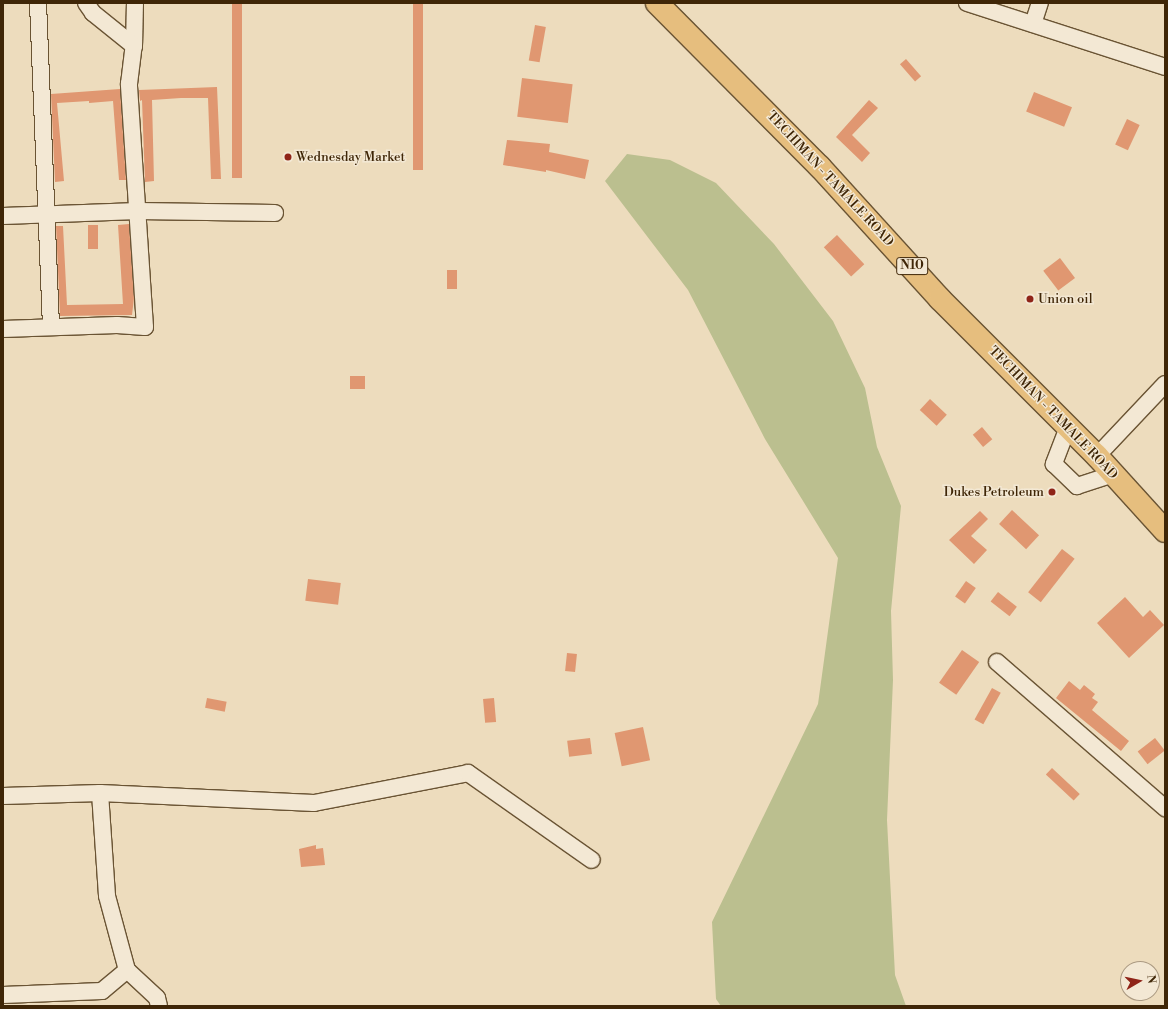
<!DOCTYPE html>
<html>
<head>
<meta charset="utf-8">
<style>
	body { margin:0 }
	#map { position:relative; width:1168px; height:1009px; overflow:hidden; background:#eddcbd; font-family:"Libre Bodoni",serif }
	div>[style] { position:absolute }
	.green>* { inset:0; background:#bbbf8f }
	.building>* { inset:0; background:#e09771; transform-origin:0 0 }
	.roads { filter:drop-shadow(1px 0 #6a5434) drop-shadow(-1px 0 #6a5434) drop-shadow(0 1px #6a5434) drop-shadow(0 -1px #6a5434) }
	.minor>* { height:16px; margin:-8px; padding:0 8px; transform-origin:8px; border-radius:8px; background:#f3e8d4 }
	.highway>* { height:22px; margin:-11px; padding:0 11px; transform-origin:11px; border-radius:11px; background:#e6be7e }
	.dots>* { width:11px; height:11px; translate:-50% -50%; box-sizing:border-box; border:2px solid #f3e8d4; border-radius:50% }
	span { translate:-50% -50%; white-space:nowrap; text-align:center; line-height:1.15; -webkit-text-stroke:3px #f3e8d4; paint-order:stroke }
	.shield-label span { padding:1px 3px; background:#f3e8d4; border:1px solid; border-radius:3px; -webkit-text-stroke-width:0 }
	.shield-label { font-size:12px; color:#3f2607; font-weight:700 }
	.poi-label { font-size:13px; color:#3f2607 }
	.left { translate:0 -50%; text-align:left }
	.right { translate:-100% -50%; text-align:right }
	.street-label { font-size:13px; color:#3f2607 }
	.frame { position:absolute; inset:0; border:4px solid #3f2607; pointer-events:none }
	.north { position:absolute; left:1120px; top:961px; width:40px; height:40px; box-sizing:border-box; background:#f3e8d4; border:1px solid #ab9a82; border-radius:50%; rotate:81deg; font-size:11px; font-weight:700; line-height:16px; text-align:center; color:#3f2607 }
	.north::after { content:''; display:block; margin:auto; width:14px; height:18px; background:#8f2418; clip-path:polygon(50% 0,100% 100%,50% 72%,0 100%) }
</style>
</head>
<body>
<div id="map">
	<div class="green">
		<div style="clip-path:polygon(627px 154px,670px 160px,716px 183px,774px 244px,833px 321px,865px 388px,877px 447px,901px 506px,891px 611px,893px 680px,887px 820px,895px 975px,906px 1006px,721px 1006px,716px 999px,712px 922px,818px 704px,838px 558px,765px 439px,688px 290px,605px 181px)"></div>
	</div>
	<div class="building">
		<div style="left:232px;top:3px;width:10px;height:175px"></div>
		<div style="left:413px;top:3px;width:10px;height:167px"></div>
		<div style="left:535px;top:25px;width:11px;height:36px;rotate:10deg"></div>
		<div style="left:906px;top:59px;width:23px;height:8px;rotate:49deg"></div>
		<div style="left:522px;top:78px;width:51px;height:39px;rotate:7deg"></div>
		<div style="clip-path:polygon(217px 87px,221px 179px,211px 179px,208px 98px,181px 98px,152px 100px,154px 181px,145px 182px,142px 100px,140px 101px,139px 90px)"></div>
		<div style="clip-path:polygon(120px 89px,126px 180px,119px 180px,113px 101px,89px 103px,89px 101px,57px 103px,64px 181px,55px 182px,51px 94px)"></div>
		<div style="left:1034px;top:92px;width:41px;height:21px;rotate:22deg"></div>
		<div style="clip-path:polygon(869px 100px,878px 108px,852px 135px,870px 153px,862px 162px,836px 137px)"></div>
		<div style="left:1127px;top:119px;width:14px;height:28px;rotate:25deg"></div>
		<div style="clip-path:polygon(507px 140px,550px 144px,549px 152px,589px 160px,585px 179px,546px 170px,546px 172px,503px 165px)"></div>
		<div style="clip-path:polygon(129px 224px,134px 298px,132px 315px,60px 316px,56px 226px,63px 226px,67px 305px,123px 304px,118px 225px)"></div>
		<div style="left:88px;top:225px;width:10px;height:24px"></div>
		<div style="left:837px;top:235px;width:40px;height:18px;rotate:47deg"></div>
		<div style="left:1060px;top:258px;width:25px;height:21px;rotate:53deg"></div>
		<div style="left:447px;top:270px;width:10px;height:19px"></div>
		<div style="left:350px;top:376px;width:15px;height:13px"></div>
		<div style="left:930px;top:399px;width:23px;height:15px;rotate:43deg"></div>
		<div style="left:982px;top:427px;width:16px;height:12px;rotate:50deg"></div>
		<div style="left:1012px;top:510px;width:37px;height:19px;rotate:43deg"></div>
		<div style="clip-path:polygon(980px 511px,988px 519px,971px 536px,987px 550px,974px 564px,949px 540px)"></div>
		<div style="left:1062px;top:549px;width:16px;height:55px;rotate:38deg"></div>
		<div style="left:308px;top:579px;width:33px;height:22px;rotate:7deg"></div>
		<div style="left:966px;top:581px;width:12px;height:19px;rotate:35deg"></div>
		<div style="left:998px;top:592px;width:24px;height:12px;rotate:38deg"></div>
		<div style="clip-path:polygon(1125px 597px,1143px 617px,1150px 610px,1164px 625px,1129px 658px,1097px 623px)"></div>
		<div style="left:962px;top:650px;width:21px;height:40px;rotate:35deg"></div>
		<div style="left:567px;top:653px;width:10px;height:18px;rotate:6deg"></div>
		<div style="clip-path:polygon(1069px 681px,1080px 690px,1084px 685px,1095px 694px,1092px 698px,1098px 702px,1092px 710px,1129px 741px,1121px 751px,1056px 698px)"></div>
		<div style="left:992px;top:688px;width:10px;height:36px;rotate:29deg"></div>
		<div style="left:207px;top:698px;width:20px;height:10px;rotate:11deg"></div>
		<div style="left:494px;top:698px;width:24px;height:11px;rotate:85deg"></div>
		<div style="left:643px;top:727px;width:34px;height:29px;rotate:78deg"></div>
		<div style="left:590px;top:738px;width:16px;height:23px;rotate:83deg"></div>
		<div style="left:1155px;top:738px;width:16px;height:22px;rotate:52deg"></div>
		<div style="left:1052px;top:768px;width:38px;height:9px;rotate:43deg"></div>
		<div style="clip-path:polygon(316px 845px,316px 849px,323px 848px,325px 865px,301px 867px,299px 849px)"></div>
	</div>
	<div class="roads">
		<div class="minor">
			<div style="left:38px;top:3px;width:323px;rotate:87.7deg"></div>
			<div style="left:967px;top:3px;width:208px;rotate:17.9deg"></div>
			<div style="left:1033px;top:24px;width:22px;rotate:-72deg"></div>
			<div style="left:134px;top:46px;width:43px;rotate:-88.7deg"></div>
			<div style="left:3px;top:216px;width:135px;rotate:-2.1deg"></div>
			<div style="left:138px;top:211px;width:137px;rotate:0.8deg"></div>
			<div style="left:3px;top:329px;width:114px;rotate:-2deg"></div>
			<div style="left:117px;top:325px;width:28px;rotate:4deg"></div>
			<div style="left:145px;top:327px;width:244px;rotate:-93.8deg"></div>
			<div style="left:129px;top:84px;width:38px;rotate:-83deg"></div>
			<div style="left:134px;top:46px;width:53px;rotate:-141.2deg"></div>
			<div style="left:93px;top:13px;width:12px;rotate:-125deg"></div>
			<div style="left:1068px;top:427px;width:40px;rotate:111deg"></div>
			<div style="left:1054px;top:464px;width:32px;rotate:44deg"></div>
			<div style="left:1077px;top:486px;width:38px;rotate:-18deg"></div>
			<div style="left:1097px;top:456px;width:99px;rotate:-46.6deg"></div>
			<div style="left:997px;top:662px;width:223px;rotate:41deg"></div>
			<div style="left:100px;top:793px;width:103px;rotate:86.1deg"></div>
			<div style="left:107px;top:896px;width:77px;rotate:74.9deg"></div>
			<div style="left:127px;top:970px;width:41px;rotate:43deg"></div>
			<div style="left:157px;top:998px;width:8px;rotate:76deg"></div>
			<div style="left:3px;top:796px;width:97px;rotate:-1.8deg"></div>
			<div style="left:100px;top:793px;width:214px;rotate:2.7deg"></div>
			<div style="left:314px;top:803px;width:157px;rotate:-11deg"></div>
			<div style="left:468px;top:773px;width:151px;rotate:35.1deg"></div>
			<div style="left:3px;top:995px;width:99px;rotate:-2.3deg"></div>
			<div style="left:102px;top:991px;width:33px;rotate:-40deg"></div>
		</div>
		<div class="highway">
			<div style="left:657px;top:3px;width:231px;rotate:45.2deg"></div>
			<div style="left:820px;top:167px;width:178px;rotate:47.7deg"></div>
			<div style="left:940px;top:299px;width:222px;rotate:45deg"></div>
			<div style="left:1097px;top:456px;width:101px;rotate:47.8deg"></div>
		</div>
	</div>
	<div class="dots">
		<div style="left:288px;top:157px;background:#8f2418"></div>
		<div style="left:1030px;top:299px;background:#8f2418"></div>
		<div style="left:1052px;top:492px;background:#8f2418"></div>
	</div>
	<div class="shield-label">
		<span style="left:912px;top:266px">N10</span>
	</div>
	<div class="poi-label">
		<span class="left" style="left:296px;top:157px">Wednesday Market</span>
		<span class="left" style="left:1038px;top:299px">Union oil</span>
		<span class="right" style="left:1044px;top:492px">Dukes Petroleum</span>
	</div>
	<div class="street-label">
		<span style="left:830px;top:179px;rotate:47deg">TECHIMAN - TAMALE ROAD</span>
		<span style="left:1053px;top:413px;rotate:46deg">TECHIMAN - TAMALE ROAD</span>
	</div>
	<div class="frame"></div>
	<div class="north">N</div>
</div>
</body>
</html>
